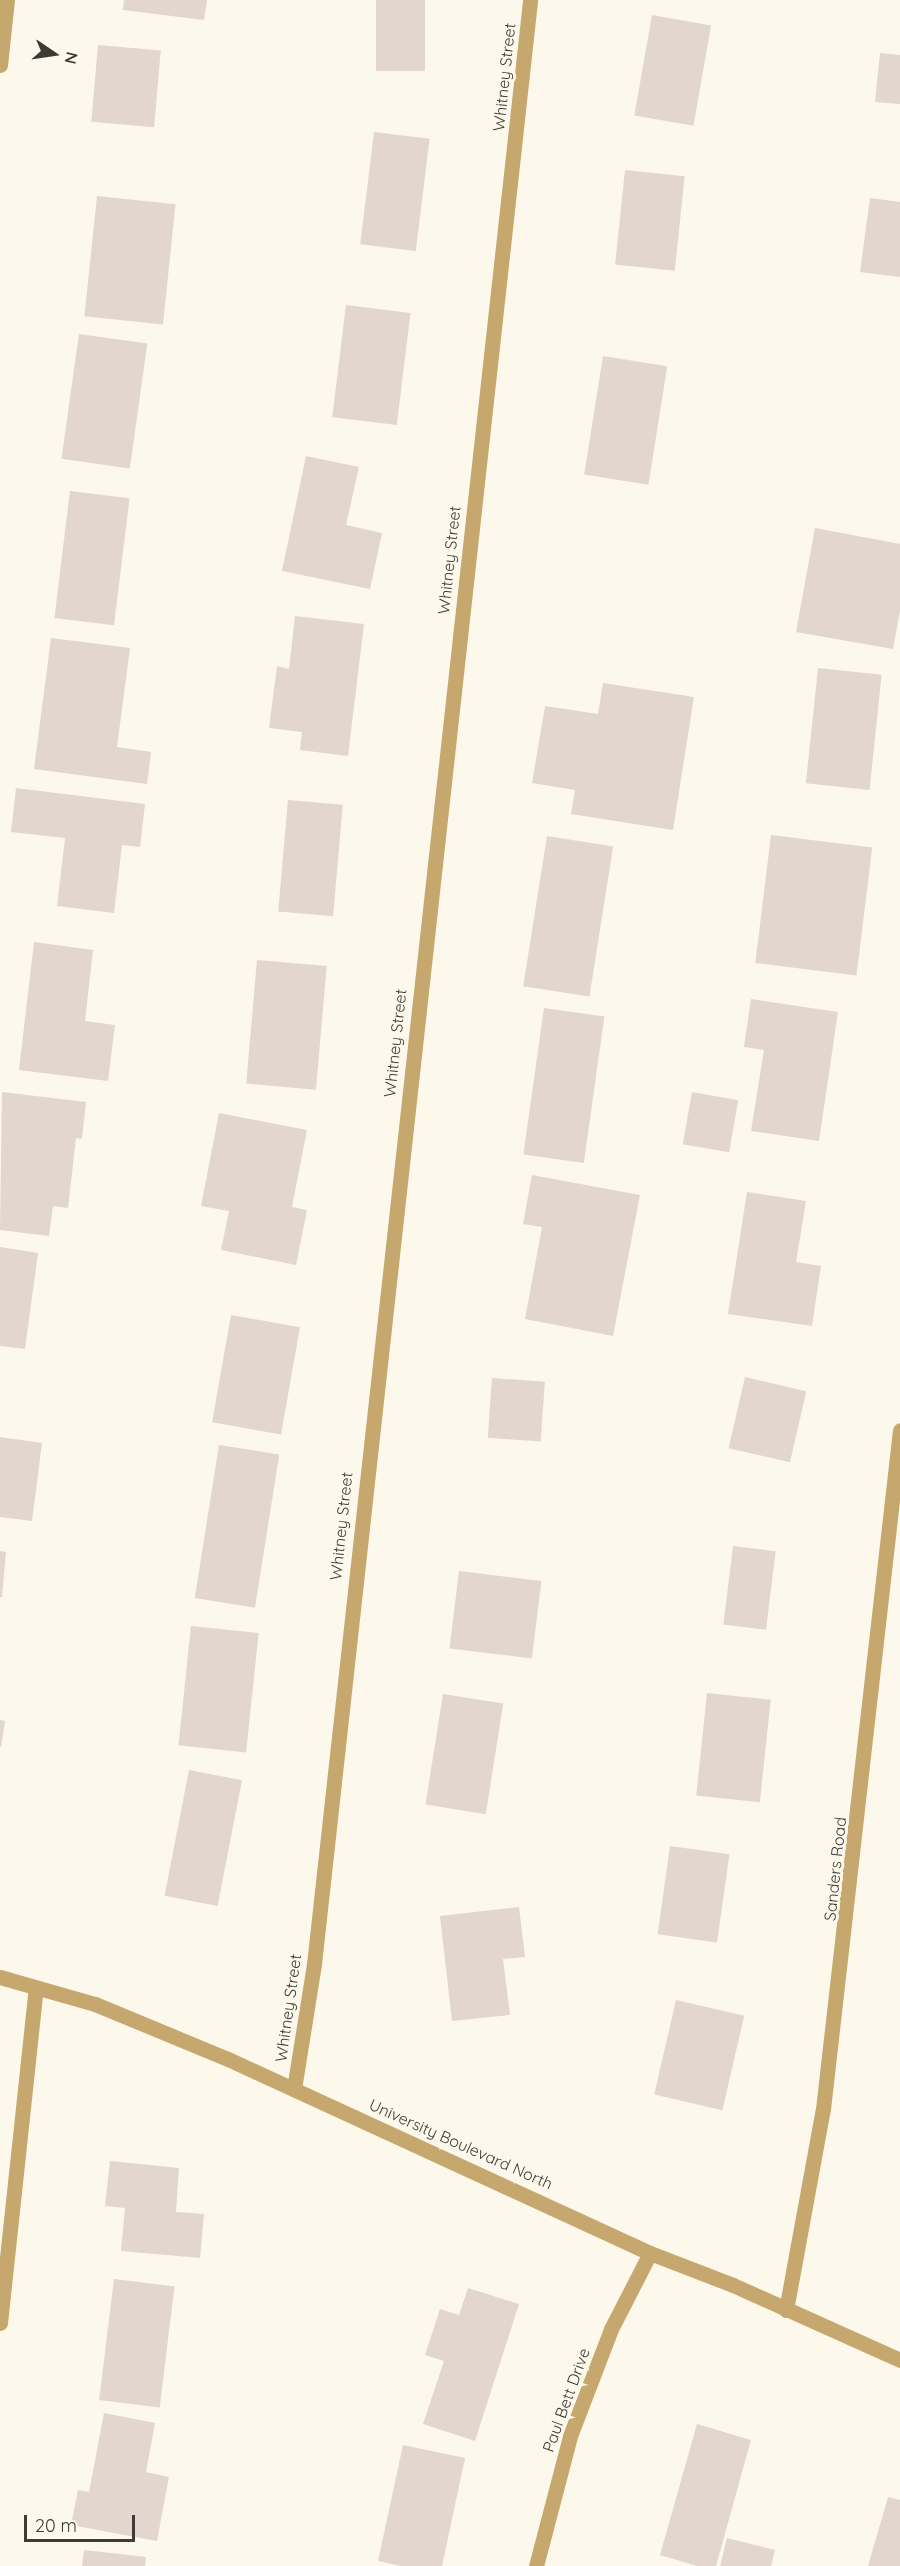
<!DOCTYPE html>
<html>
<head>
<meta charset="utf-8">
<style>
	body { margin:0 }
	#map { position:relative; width:900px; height:2566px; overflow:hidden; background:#fcf8eb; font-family:Quicksand,sans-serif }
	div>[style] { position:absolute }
	.building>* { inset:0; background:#e3d6cf; transform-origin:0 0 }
	.minor>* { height:15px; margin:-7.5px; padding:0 7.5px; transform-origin:7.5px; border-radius:7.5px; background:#c6a76d }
	.tertiary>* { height:15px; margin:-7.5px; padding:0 7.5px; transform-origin:7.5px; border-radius:7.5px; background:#c6a76d }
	span { translate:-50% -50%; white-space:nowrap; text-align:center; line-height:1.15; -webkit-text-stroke:6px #fcf8eb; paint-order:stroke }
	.street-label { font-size:16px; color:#3d3b36 }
	.north { position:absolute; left:24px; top:24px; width:60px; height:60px; -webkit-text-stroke:4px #fcf8eb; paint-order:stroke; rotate:103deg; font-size:16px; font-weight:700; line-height:24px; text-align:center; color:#3d3b36 }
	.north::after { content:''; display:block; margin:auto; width:21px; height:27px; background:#3d3b36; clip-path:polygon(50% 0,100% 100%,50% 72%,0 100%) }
	.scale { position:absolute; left:24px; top:2515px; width:111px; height:27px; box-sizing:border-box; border:3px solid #3d3b36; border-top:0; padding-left:8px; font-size:18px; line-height:21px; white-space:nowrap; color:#3d3b36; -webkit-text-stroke:4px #fcf8eb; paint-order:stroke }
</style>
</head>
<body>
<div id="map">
	<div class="building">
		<div style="clip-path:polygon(124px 0,207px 0,204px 20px,123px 10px)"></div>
		<div style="left:376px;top:0;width:49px;height:71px"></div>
		<div style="left:652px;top:15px;width:60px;height:102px;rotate:10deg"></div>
		<div style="left:98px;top:45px;width:63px;height:77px;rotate:5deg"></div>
		<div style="clip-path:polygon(880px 53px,900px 55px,900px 104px,875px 102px)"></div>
		<div style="left:374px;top:132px;width:56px;height:113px;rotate:7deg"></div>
		<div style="left:625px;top:170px;width:60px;height:95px;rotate:6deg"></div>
		<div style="left:97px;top:196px;width:79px;height:121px;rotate:6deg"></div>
		<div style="clip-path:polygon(870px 198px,900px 202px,900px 277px,860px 272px)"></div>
		<div style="left:346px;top:305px;width:65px;height:113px;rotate:7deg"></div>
		<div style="left:79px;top:334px;width:69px;height:126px;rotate:8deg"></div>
		<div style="left:603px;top:356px;width:65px;height:120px;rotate:9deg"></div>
		<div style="clip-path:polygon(306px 456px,359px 467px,346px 525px,382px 533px,370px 589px,282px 571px)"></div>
		<div style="left:70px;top:491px;width:60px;height:128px;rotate:7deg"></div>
		<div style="clip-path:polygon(815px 528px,900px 544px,900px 610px,893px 649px,796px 632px)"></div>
		<div style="clip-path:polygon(295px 616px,364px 624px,348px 756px,300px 750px,302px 732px,269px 728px,277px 666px,289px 669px)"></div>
		<div style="clip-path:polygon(51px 638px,130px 648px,117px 747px,151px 752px,147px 784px,34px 769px)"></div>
		<div style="left:818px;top:668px;width:64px;height:116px;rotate:6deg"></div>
		<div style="clip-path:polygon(603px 683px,694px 697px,673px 830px,571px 814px,575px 790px,532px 783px,545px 706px,598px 714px)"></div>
		<div style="clip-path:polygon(16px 788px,145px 804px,140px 847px,122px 845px,114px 913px,57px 906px,65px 838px,11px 832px)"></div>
		<div style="left:288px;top:800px;width:55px;height:112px;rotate:5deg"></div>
		<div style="left:771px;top:835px;width:102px;height:129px;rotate:7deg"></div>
		<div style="left:547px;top:836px;width:67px;height:152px;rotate:9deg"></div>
		<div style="clip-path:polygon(34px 942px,93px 950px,85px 1021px,115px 1025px,108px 1081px,19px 1070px)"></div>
		<div style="left:257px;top:960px;width:70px;height:124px;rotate:5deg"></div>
		<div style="clip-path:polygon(751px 999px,838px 1012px,819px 1141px,751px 1131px,764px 1050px,744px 1047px)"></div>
		<div style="left:544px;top:1008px;width:61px;height:148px;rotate:8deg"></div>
		<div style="clip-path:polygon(2px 1092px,86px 1102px,82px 1139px,76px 1138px,68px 1208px,53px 1206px,49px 1236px,0 1230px)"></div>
		<div style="left:692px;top:1092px;width:47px;height:53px;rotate:10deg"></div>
		<div style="clip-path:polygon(219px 1113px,307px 1130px,292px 1207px,307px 1210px,296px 1265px,221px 1250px,229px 1211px,201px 1206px)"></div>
		<div style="clip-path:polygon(532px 1175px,640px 1195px,613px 1336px,525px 1319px,542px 1227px,523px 1224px)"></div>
		<div style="clip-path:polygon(747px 1192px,806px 1201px,796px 1262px,821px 1266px,812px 1326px,728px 1314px)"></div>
		<div style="clip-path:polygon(0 1247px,38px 1253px,25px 1349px,0 1346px)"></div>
		<div style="left:231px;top:1315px;width:70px;height:109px;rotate:10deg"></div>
		<div style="left:745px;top:1377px;width:63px;height:73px;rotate:13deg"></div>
		<div style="left:492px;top:1378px;width:53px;height:60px;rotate:4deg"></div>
		<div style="clip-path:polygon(0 1437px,42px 1443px,32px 1521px,0 1517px)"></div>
		<div style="left:219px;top:1445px;width:61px;height:155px;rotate:9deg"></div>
		<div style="left:733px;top:1546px;width:43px;height:79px;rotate:7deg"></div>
		<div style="clip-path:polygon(0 1551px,6px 1552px,2px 1597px,0 1597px)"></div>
		<div style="left:459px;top:1571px;width:83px;height:78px;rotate:7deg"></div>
		<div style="left:191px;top:1626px;width:68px;height:120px;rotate:6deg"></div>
		<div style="left:707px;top:1693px;width:64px;height:103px;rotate:6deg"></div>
		<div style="left:443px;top:1694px;width:61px;height:112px;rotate:9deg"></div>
		<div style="clip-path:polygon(0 1720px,5px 1721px,1px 1747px,0 1746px)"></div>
		<div style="left:189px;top:1770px;width:54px;height:128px;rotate:11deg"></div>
		<div style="left:670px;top:1846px;width:60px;height:89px;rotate:8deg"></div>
		<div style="clip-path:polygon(519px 1907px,525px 1957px,503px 1959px,510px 2015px,452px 2021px,440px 1916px)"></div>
		<div style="left:676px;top:2000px;width:70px;height:97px;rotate:13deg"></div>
		<div style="clip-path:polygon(110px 2161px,179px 2168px,176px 2212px,204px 2214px,200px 2258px,121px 2251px,125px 2208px,105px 2206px)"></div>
		<div style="left:114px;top:2279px;width:61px;height:122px;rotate:7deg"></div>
		<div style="clip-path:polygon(468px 2288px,519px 2304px,475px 2441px,423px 2424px,444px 2361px,425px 2355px,440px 2309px,459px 2315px)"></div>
		<div style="clip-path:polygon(104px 2413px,155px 2423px,146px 2472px,169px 2477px,157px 2541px,71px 2525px,78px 2490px,89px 2492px)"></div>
		<div style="clip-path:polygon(697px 2424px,751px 2440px,716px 2566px,697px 2566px,660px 2555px)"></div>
		<div style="clip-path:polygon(403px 2445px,465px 2458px,442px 2566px,401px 2566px,378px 2561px)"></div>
		<div style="clip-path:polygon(888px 2497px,900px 2500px,900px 2566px,868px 2566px)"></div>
		<div style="clip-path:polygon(727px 2538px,775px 2550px,771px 2566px,720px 2566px)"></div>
		<div style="clip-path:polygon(84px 2550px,146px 2557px,145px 2566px,82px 2566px)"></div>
	</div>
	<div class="minor">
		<div style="left:0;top:65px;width:65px;rotate:-83.9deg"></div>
		<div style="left:294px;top:2089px;width:127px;rotate:-80.9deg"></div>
		<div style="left:314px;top:1964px;width:1976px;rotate:-83.72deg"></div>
		<div style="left:786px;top:2310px;width:204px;rotate:-79.6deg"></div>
		<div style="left:823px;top:2109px;width:683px;rotate:-83.53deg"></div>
		<div style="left:0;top:2323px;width:337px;rotate:-83.9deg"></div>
		<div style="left:536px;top:2566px;width:134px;rotate:-75.3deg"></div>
		<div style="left:570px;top:2436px;width:115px;rotate:-69deg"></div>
		<div style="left:611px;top:2329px;width:85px;rotate:-62.8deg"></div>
	</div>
	<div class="tertiary">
		<div style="left:0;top:1977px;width:99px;rotate:15.9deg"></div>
		<div style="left:95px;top:2004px;width:144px;rotate:22.5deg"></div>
		<div style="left:228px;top:2059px;width:464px;rotate:24.7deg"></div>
		<div style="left:650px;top:2253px;width:89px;rotate:21.1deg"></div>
		<div style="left:733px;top:2285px;width:183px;rotate:24.2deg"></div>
	</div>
	<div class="street-label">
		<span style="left:504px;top:77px;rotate:-84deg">Whitney Street</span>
		<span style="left:449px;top:560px;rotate:-84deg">Whitney Street</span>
		<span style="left:395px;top:1043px;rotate:-84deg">Whitney Street</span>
		<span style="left:341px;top:1526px;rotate:-84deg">Whitney Street</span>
		<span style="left:835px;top:1869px;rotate:-84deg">Sanders Road</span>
		<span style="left:288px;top:2008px;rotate:-82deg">Whitney Street</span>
		<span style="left:461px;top:2144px;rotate:24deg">University Boulevard North</span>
		<span style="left:566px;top:2400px;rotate:-70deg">Paul Bett Drive</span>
	</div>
	<div class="north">N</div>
	<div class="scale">20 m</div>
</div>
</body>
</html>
